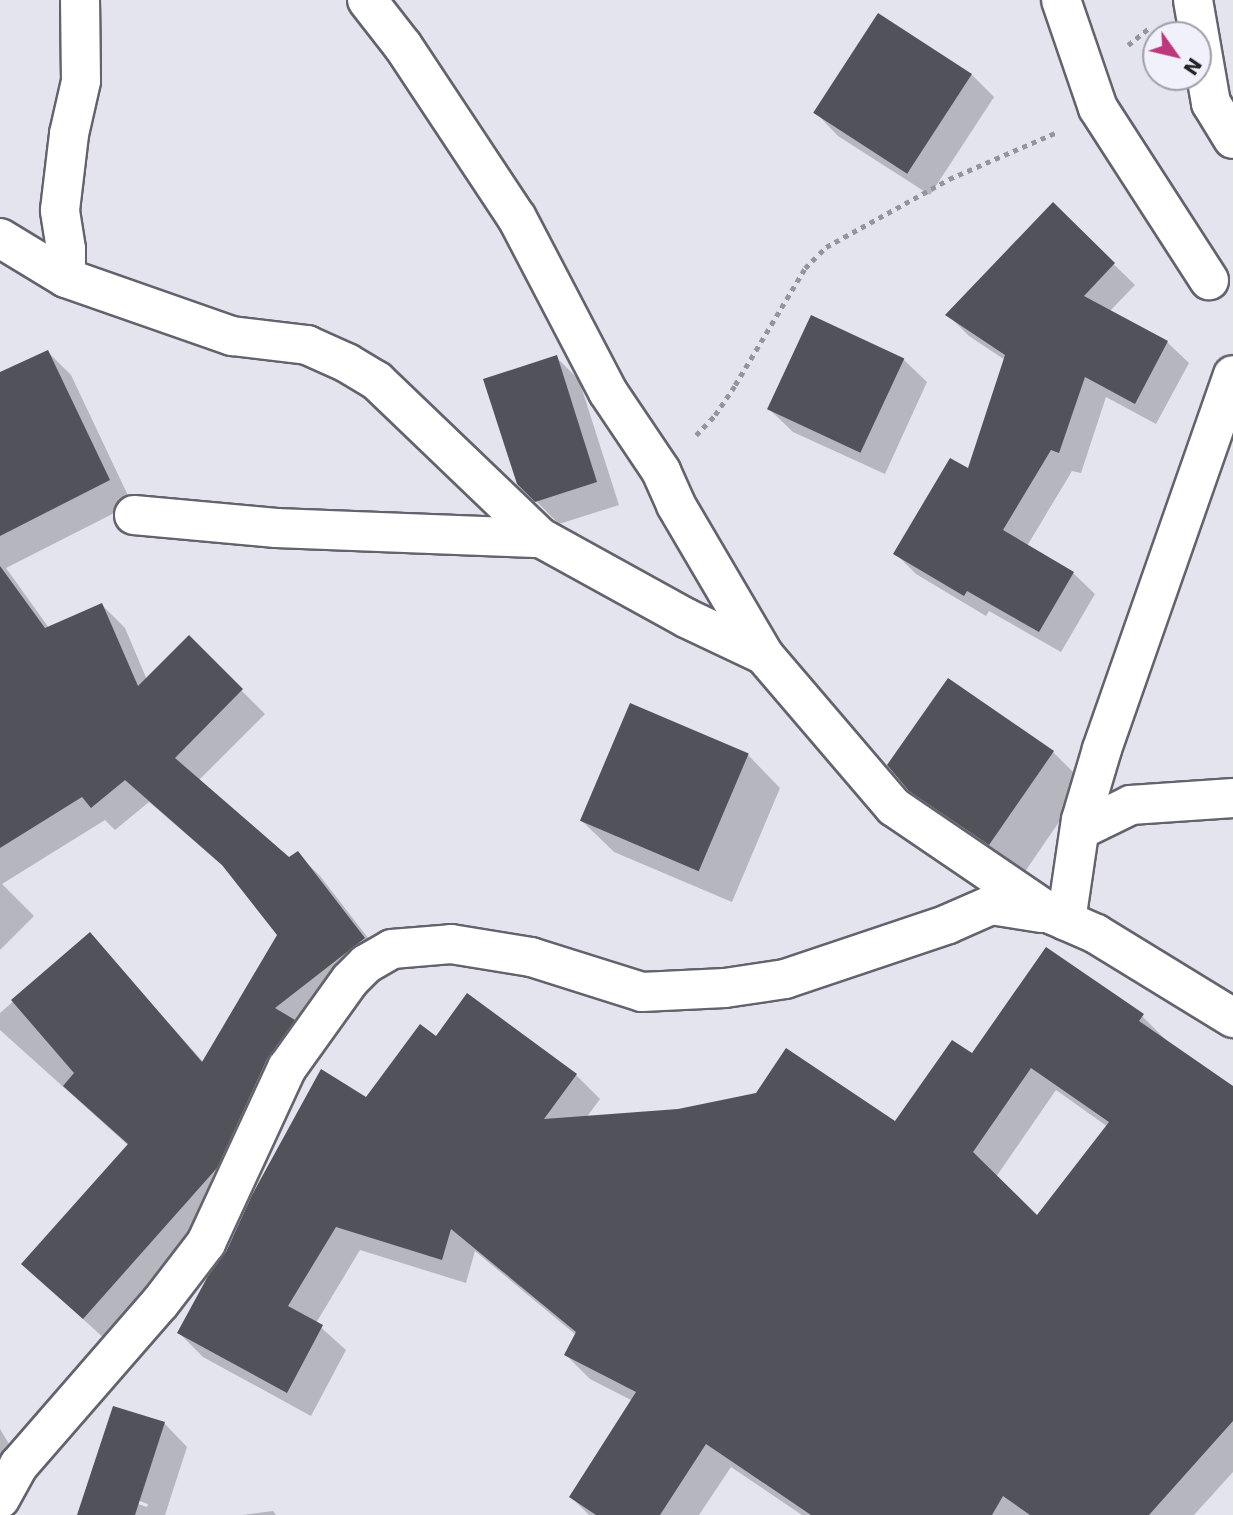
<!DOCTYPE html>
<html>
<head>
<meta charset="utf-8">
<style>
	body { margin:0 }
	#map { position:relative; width:1233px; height:1515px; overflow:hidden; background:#e4e4ef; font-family:"DejaVu Sans",sans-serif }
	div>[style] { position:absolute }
	.shadow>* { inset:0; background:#0003 }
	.building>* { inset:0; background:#52525b; transform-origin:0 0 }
	.path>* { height:4.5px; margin-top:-2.25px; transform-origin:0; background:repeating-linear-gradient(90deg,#94949c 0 5px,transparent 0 10px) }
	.roads { filter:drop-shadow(2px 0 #63636d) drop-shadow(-2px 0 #63636d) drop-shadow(0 2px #63636d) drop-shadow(0 -2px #63636d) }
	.street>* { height:38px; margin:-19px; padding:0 19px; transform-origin:19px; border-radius:19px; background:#fff }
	span { translate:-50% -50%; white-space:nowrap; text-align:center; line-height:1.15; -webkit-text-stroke:7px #f1f1fc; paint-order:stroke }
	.north { position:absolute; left:1142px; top:21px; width:70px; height:70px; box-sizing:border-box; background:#f1f1fc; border:2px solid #9f9fa8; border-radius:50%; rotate:124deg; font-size:19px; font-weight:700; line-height:28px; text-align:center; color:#252529 }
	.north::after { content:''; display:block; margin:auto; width:24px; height:32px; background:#be397c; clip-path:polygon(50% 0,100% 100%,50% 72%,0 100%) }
</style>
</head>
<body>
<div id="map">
	<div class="shadow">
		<div style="clip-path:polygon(971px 74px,994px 97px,930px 195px,838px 136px,816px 113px)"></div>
		<div style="clip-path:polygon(1053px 205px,1135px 285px,1110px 311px,1167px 342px,1189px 363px,1156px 424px,1106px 397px,1081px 473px,1072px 471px,1027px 546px,1073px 573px,1095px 594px,1061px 652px,989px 611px,986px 616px,916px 574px,895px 553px,969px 470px,1005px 360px,969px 336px,948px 315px)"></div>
		<div style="clip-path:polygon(812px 317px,904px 360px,927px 382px,885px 474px,793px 432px,770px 410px)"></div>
		<div style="clip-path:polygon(48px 352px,71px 375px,132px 504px,6px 568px,49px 628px,102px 605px,125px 628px,147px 680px,189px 638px,265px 714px,199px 780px,289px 859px,297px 853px,320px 876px,386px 961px,301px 1028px,239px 1191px,107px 1341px,23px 1264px,129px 1146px,0 1030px,0 1013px,90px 934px,204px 1063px,279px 935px,231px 873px,149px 802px,115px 830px,105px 820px,2px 884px,34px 916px,0 950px,0 374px)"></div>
		<div style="clip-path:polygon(556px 357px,579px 380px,619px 505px,559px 524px,518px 483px)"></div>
		<div style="clip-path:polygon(1053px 752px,1085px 784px,1022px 876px,943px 823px,910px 789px)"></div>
		<div style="clip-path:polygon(748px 755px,780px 788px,732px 902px,614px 852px,581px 820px)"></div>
		<div style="clip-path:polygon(evenodd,1044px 953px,1142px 1016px,1166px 1040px,1233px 1088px,1233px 1472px,1194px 1515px,802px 1515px,731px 1467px,699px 1515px,589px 1515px,571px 1497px,633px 1401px,590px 1379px,566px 1355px,576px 1335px,475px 1251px,466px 1283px,360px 1250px,316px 1323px,346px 1350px,311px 1416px,203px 1357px,179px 1333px,366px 1099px,436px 1039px,576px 1075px,600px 1099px,586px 1118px,895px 1124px,972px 1056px,1044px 953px,1056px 1090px,1108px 1127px,1037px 1217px,996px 1177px,1056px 1090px)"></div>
		<div style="clip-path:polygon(evenodd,114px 1408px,165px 1424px,187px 1447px,165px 1515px,134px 1515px,112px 1507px,89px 1485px,114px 1408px,114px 1492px,148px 1504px,147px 1507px,114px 1496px,114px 1492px)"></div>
		<div style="clip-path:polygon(0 1429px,26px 1472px,0 1470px)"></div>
		<div style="clip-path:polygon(273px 1511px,276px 1515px,242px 1515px)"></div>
	</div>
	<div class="building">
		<div style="left:878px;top:13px;width:112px;height:119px;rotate:33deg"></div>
		<div style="clip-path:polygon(1053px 202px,1115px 263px,1084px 296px,1168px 341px,1135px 404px,1085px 377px,1059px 453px,1051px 450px,1003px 530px,1074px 572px,1039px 632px,967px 591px,964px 596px,893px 554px,950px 458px,968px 468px,1005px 355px,945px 315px)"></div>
		<div style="left:811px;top:315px;width:103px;height:104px;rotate:25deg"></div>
		<div style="clip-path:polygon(48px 350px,110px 480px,0 536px,0 372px)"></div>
		<div style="clip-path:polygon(557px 355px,597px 482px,535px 502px,517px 484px,483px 379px)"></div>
		<div style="clip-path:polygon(0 566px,45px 628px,102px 603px,138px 686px,189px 635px,243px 689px,175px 758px,289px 857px,298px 851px,365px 938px,275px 1008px,295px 1020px,267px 1059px,217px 1168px,83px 1319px,21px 1264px,128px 1144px,63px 1086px,74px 1073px,11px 1000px,90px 932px,202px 1062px,277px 935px,222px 865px,125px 780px,91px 808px,82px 797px,0 848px)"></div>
		<div style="clip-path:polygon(948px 678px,1054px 751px,989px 845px,909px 791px,887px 765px)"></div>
		<div style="left:630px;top:703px;width:129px;height:128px;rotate:23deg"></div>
		<div style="clip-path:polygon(evenodd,1046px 947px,1144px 1014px,1139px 1021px,1233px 1086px,1233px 1421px,1149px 1515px,1030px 1515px,1003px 1496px,992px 1515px,811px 1515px,706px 1444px,660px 1515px,596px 1515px,569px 1497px,636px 1392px,564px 1355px,576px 1332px,451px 1229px,442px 1260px,336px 1227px,288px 1306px,323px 1325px,287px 1393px,177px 1333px,208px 1276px,226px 1252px,252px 1195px,321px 1069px,366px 1097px,420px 1024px,436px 1036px,467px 993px,577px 1074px,544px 1119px,678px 1109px,756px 1093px,786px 1048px,895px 1121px,952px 1040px,972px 1053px,1046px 947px,1031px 1068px,1109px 1122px,1037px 1215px,973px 1152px,1031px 1068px)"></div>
		<div style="clip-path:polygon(113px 1406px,165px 1422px,135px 1515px,77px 1515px)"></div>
	</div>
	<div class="path">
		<div style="left:1128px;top:45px;width:26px;rotate:-39deg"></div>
		<div style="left:696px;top:435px;width:28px;rotate:-46deg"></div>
		<div style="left:715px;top:415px;width:36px;rotate:-56deg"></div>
		<div style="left:735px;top:385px;width:136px;rotate:-59.1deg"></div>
		<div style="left:805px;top:268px;width:30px;rotate:-45deg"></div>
		<div style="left:826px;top:247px;width:141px;rotate:-28.9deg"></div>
		<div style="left:949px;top:179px;width:118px;rotate:-23.5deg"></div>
	</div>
	<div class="roads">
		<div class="street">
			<div style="left:367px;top:0;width:58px;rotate:52deg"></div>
			<div style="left:403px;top:46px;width:206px;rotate:56.5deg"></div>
			<div style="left:517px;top:218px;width:196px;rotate:62.4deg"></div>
			<div style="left:608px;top:392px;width:95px;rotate:56.1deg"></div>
			<div style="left:661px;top:471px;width:37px;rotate:66deg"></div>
			<div style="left:676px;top:505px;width:174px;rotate:59.6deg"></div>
			<div style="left:764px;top:655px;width:200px;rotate:49.5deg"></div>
			<div style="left:894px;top:807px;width:192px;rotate:34.2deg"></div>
			<div style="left:1053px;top:915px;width:47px;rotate:23.8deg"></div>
			<div style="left:1096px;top:934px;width:161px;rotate:31.5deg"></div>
			<div style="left:1061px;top:0;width:114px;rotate:71.1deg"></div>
			<div style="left:1098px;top:108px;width:205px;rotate:57.2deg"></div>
			<div style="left:1193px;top:0;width:105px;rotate:80.1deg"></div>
			<div style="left:1211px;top:103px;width:42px;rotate:58.6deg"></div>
			<div style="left:0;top:238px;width:77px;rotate:31.2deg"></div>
			<div style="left:66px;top:278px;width:176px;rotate:19.3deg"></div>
			<div style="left:232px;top:336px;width:76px;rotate:6.8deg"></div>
			<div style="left:307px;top:345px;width:44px;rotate:24.2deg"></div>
			<div style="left:347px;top:363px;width:35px;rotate:31deg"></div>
			<div style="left:377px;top:381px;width:227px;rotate:43.8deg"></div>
			<div style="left:66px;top:278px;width:29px;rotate:-90deg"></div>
			<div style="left:66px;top:249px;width:39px;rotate:-99deg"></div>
			<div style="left:60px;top:210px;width:77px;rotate:-83.2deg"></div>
			<div style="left:69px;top:134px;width:54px;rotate:-77.2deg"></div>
			<div style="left:81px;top:81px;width:81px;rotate:-90.7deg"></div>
			<div style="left:134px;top:515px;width:143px;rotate:5.2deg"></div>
			<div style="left:276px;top:528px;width:265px;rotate:2.2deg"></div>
			<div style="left:541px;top:538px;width:166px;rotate:28.9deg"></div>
			<div style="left:686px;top:618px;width:86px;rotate:25.4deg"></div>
			<div style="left:1080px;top:830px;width:57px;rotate:-26.1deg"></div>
			<div style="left:1131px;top:805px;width:102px;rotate:-3.9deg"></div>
			<div style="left:1066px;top:921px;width:102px;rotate:-81.6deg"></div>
			<div style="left:1081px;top:820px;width:74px;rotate:-73.5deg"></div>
			<div style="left:1102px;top:749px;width:396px;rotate:-70.7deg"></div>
			<div style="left:0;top:1499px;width:39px;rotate:-61deg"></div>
			<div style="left:19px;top:1465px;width:215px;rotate:-49deg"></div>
			<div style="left:160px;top:1303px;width:76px;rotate:-52.5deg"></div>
			<div style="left:206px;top:1243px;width:193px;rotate:-65.2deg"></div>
			<div style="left:287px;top:1068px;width:108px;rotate:-54.4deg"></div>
			<div style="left:350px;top:980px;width:23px;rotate:-45deg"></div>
			<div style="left:366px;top:964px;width:30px;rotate:-30deg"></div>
			<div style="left:392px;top:949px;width:59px;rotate:-4.8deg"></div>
			<div style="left:451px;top:944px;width:81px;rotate:9.2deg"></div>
			<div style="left:531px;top:957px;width:116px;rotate:17.5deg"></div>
			<div style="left:642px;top:992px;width:83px;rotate:-2.8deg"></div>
			<div style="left:725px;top:988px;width:61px;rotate:-8.5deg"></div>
			<div style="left:785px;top:979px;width:172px;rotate:-18.6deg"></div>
			<div style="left:948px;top:924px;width:47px;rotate:-23.8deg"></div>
			<div style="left:991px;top:905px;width:51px;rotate:9.1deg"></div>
		</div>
	</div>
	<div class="north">N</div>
</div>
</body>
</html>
